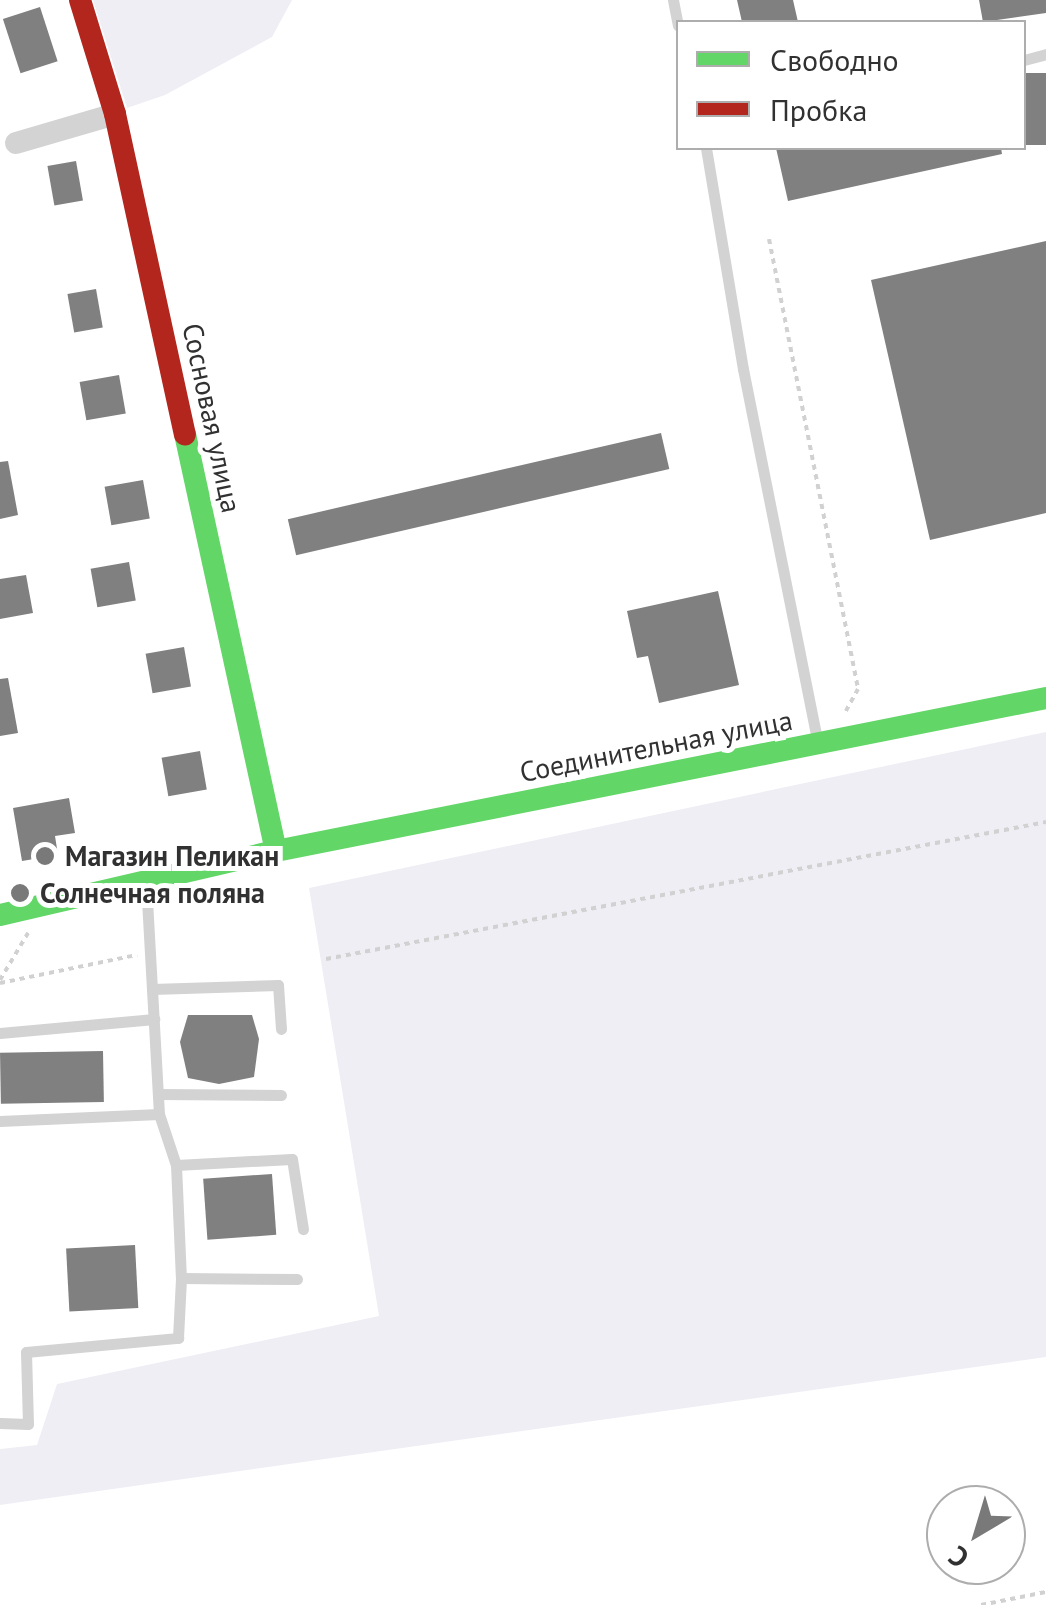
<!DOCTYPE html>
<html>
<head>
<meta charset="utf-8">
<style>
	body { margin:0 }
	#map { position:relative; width:1046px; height:1605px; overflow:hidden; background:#fff; font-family:"PT Sans",sans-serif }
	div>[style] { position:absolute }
	.green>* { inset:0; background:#f0eef5 }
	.building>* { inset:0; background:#808080; transform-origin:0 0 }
	.path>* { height:4px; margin-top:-2px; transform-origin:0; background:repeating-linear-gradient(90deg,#d1d1d1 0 5px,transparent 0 10px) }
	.lane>* { height:11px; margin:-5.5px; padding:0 5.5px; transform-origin:5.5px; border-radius:5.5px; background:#d3d3d3 }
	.street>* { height:22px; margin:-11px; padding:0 11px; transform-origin:11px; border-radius:11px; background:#d3d3d3 }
	.fast>* { height:22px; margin:-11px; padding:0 11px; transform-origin:11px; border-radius:11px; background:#63d668 }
	.jam>* { height:22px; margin:-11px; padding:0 11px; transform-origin:11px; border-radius:11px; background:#b3261e }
	.dots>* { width:28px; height:28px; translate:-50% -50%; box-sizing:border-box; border:5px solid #fff; border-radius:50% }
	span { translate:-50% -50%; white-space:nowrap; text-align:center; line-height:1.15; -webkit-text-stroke:10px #fff; paint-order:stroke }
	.street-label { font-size:28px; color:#313131 }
	.poi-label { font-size:28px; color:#313131; font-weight:700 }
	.left { translate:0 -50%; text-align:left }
	.legend { position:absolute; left:676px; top:20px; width:350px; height:130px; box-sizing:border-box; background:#fff; border:2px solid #adadad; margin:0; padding:12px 18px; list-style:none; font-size:30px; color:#313131 }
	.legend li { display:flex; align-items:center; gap:20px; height:50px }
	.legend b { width:50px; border:2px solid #adadad }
	.north { position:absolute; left:926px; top:1485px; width:100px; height:100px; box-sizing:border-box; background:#fff; border:2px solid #adadad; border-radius:50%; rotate:218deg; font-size:28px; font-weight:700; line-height:40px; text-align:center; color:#313131 }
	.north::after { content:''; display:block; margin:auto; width:35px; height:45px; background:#797979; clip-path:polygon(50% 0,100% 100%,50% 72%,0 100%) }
</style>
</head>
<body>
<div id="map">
	<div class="green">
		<div style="clip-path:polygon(93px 0,292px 0,272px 37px,165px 95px,127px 108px)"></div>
		<div style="clip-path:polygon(1046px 732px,1046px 1357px,0 1505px,0 1449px,37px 1445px,57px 1384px,379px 1316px,309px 888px)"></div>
	</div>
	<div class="building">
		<div style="clip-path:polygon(737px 0,793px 0,798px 22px,742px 22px)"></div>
		<div style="clip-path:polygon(979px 0,1046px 0,1046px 13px,983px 22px)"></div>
		<div style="left:40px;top:7px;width:57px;height:39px;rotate:72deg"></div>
		<div style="left:1046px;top:73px;width:72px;height:23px;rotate:90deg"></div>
		<div style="clip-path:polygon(776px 148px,1001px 148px,1002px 154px,788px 201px)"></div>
		<div style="left:76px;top:161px;width:40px;height:29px;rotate:80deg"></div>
		<div style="clip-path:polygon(1046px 241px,1046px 513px,930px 540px,871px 280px)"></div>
		<div style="left:96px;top:289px;width:39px;height:29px;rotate:80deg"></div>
		<div style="left:119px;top:375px;width:39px;height:40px;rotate:80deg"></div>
		<div style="left:661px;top:433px;width:37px;height:383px;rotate:77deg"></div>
		<div style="clip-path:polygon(8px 461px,18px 515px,0 519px,0 462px)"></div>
		<div style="left:143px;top:480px;width:39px;height:39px;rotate:80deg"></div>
		<div style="left:129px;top:562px;width:39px;height:39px;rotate:80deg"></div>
		<div style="clip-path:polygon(26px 575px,33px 613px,0 619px,0 579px)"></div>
		<div style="clip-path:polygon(718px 591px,739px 685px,659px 703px,648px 656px,637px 658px,627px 611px)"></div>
		<div style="left:184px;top:647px;width:40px;height:39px;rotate:80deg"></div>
		<div style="clip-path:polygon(8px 678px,18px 733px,0 736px,0 679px)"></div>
		<div style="left:200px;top:751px;width:39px;height:39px;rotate:80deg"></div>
		<div style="clip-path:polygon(69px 798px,75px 833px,55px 836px,58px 855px,22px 861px,13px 808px)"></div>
		<div style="clip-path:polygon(188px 1015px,252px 1015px,259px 1039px,254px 1077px,219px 1084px,188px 1078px,180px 1042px)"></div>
		<div style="left:103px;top:1051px;width:51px;height:103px;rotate:89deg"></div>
		<div style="left:272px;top:1174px;width:61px;height:69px;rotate:86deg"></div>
		<div style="left:135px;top:1245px;width:63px;height:69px;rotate:87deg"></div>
	</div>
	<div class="path">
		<div style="left:769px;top:239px;width:459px;rotate:78.8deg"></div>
		<div style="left:858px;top:689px;width:29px;rotate:119deg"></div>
		<div style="left:326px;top:959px;width:733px;rotate:-10.77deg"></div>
		<div style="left:0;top:980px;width:55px;rotate:-59.2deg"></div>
		<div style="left:0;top:983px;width:140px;rotate:-11.6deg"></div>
		<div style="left:981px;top:1605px;width:66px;rotate:-11.3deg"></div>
	</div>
	<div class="lane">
		<div style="left:673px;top:0;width:26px;rotate:79deg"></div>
		<div style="left:1024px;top:60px;width:23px;rotate:-15deg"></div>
		<div style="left:706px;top:148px;width:224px;rotate:80.5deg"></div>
		<div style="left:743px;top:369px;width:379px;rotate:78.7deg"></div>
		<div style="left:146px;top:882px;width:232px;rotate:86.8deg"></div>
		<div style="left:159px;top:1114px;width:54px;rotate:71.6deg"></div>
		<div style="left:176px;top:1165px;width:113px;rotate:87.5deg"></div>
		<div style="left:181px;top:1278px;width:116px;rotate:0.5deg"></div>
		<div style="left:152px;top:989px;width:126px;rotate:-1.8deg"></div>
		<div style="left:278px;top:985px;width:44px;rotate:86.1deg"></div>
		<div style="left:0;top:1033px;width:155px;rotate:-5.2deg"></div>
		<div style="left:158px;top:1094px;width:123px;rotate:0.5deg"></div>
		<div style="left:0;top:1121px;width:159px;rotate:-2.5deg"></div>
		<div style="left:176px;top:1165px;width:116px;rotate:-3deg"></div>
		<div style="left:292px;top:1159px;width:71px;rotate:81.1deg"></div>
		<div style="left:0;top:1423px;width:28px;rotate:2deg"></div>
		<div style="left:28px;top:1424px;width:72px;rotate:-91.6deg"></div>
		<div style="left:26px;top:1352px;width:153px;rotate:-5.3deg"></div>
		<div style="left:178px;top:1338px;width:60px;rotate:-87.1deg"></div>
	</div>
	<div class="street">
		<div style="left:16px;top:143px;width:103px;rotate:-16.3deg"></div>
	</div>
	<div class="fast">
		<div style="left:185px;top:434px;width:427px;rotate:77.7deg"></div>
		<div style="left:0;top:915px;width:283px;rotate:-13.1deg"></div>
		<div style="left:276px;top:851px;width:785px;rotate:-11.24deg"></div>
	</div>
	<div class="jam">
		<div style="left:80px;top:0;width:119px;rotate:72.9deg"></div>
		<div style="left:115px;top:114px;width:328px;rotate:77.7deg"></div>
	</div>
	<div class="dots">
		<div style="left:45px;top:856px;background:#797979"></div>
		<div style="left:20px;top:893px;background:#797979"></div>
	</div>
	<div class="street-label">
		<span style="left:212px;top:418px;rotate:78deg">Сосновая улица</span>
		<span style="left:656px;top:746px;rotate:-11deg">Соединительная улица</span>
	</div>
	<div class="poi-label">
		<span class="left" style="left:65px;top:856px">Магазин Пеликан</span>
		<span class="left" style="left:40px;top:893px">Солнечная поляна</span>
	</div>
	<ul class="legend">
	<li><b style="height:12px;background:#63d668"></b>Свободно</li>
	<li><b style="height:12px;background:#b3261e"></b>Пробка</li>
	</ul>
	<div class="north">С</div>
</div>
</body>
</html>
